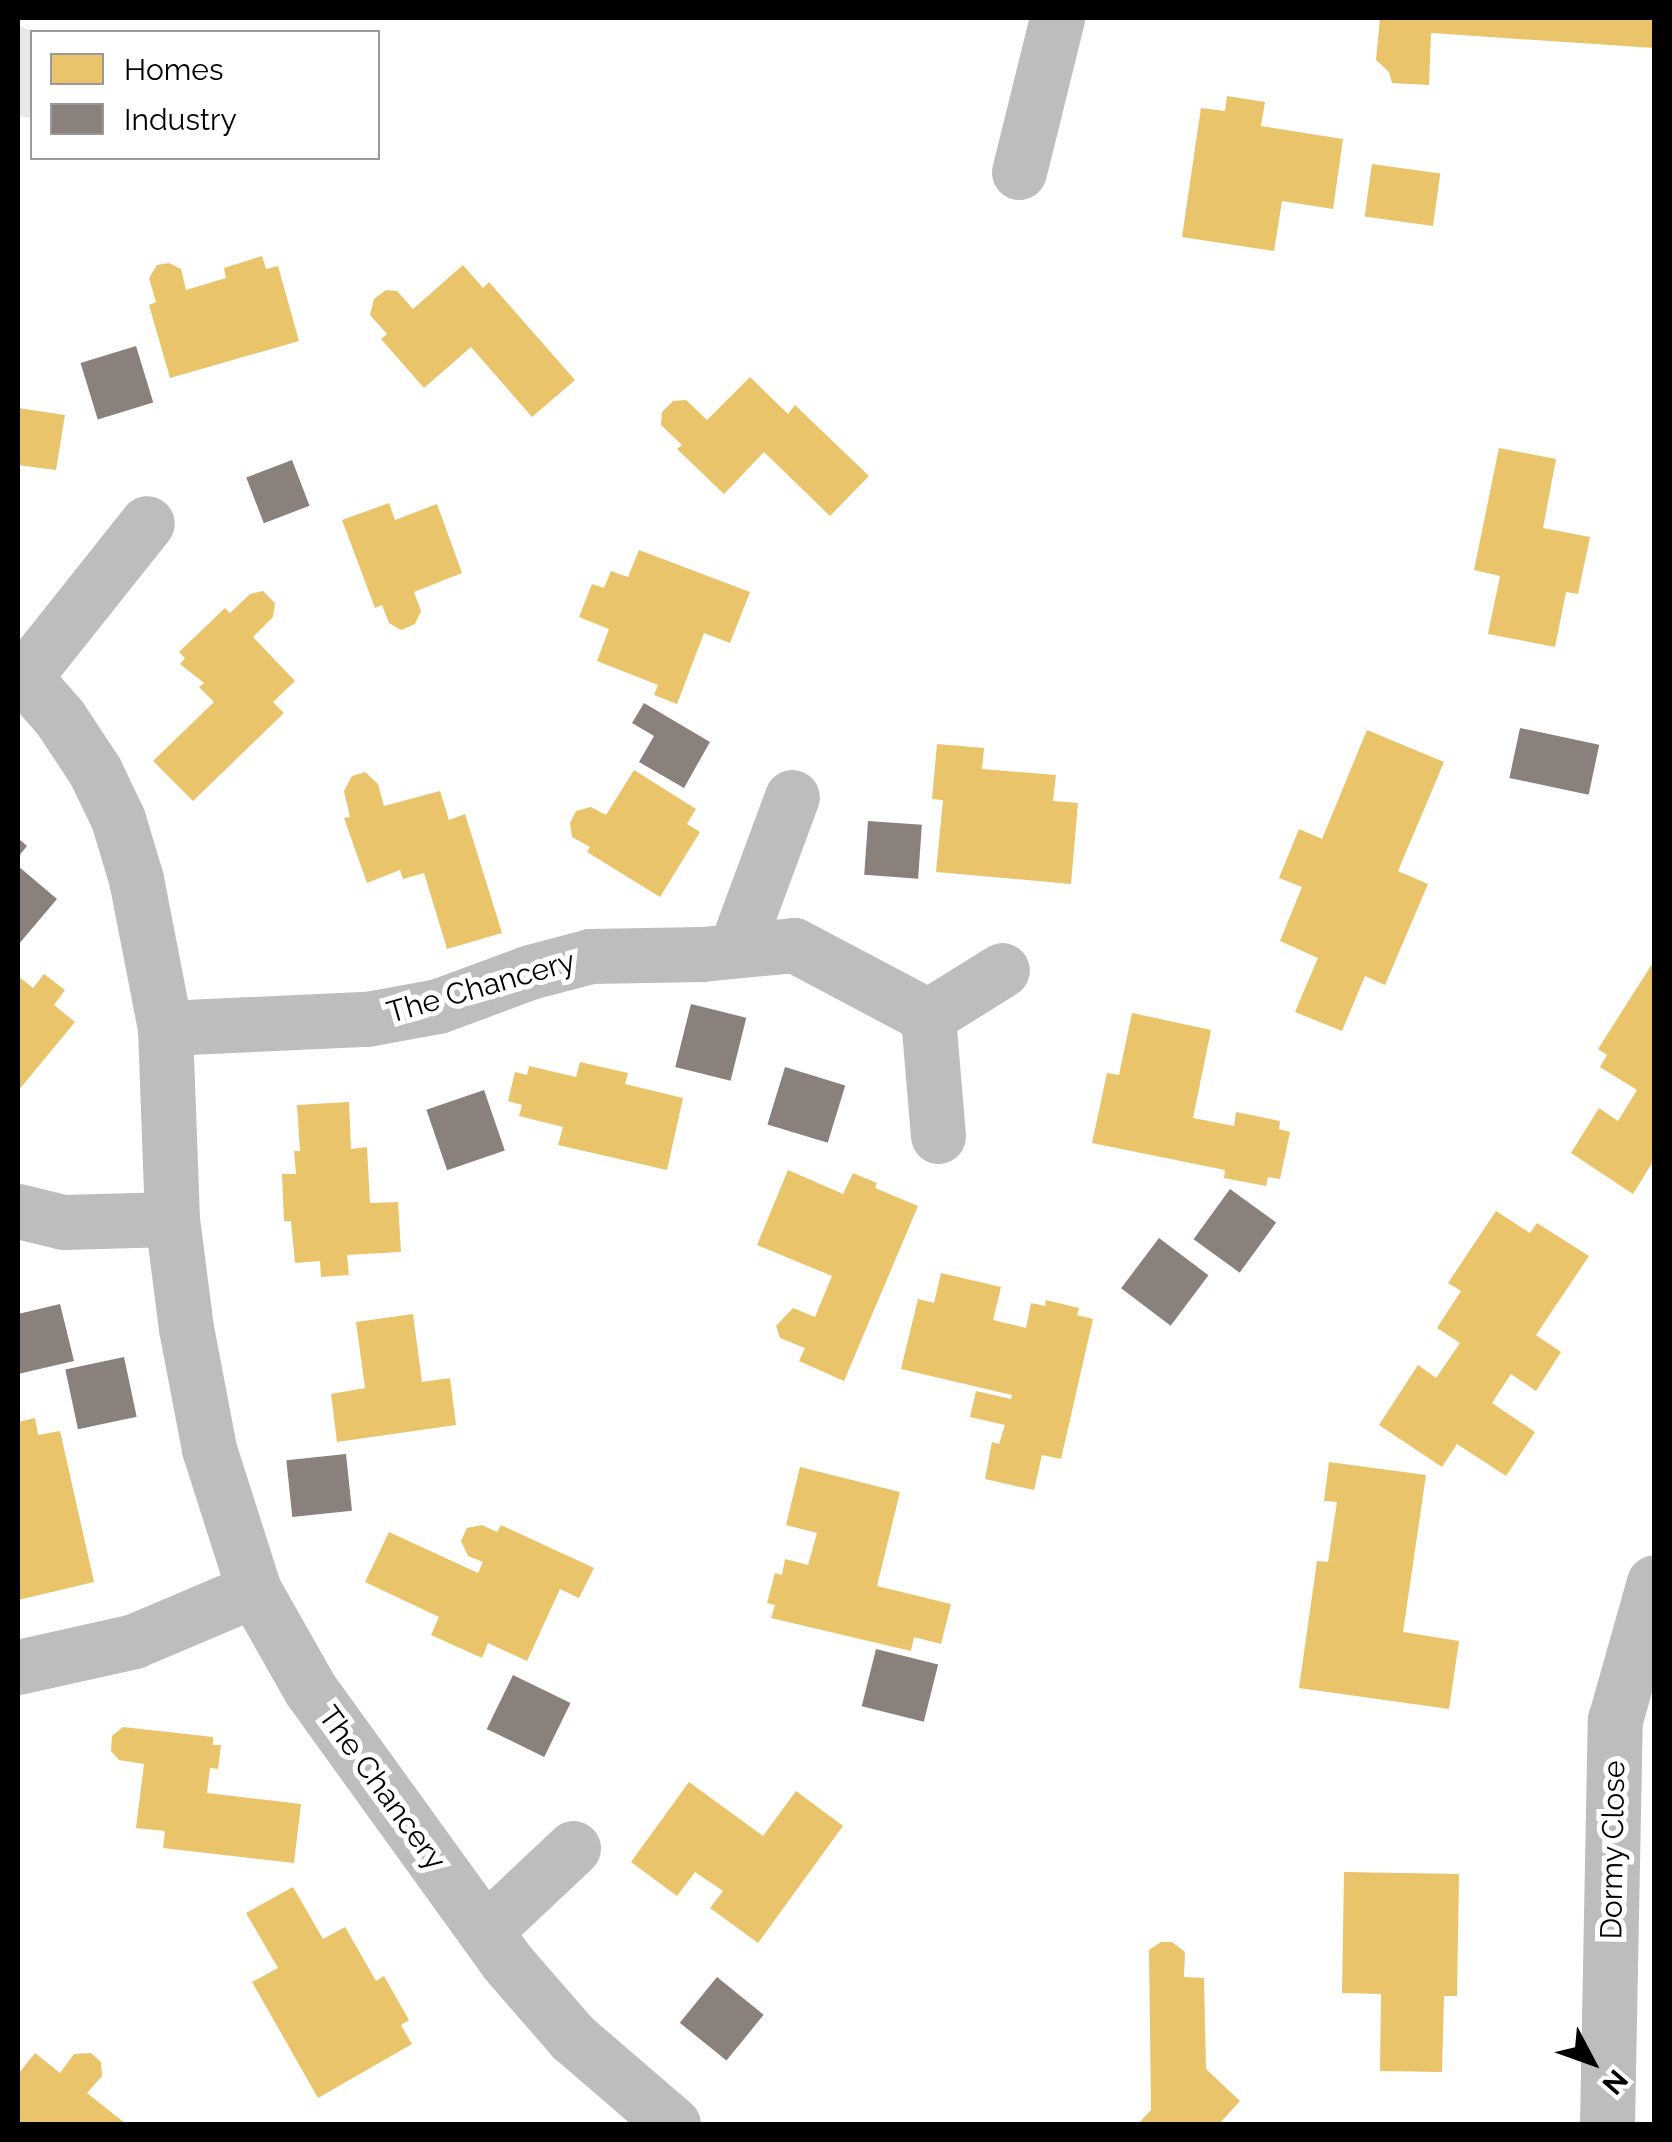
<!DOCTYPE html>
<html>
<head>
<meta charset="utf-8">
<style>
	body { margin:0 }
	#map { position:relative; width:1672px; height:2142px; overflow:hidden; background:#fff; font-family:Raleway,sans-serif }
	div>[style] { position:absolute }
	.green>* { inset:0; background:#e8e8e8 }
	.homes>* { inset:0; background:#e9c46a; transform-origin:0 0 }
	.industry>* { inset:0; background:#8a817c; transform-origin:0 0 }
	.minor>* { height:55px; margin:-27.5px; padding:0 27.5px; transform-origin:27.5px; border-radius:27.5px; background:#bdbdbd }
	span { translate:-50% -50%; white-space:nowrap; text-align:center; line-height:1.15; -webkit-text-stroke:10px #fff; paint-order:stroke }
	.street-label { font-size:30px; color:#000 }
	.frame { position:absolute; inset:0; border:20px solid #000; pointer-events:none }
	.legend { position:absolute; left:30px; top:30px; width:350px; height:130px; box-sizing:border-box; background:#fff; border:2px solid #999; margin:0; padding:12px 18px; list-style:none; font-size:30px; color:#000 }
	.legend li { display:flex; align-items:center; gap:20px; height:50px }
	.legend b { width:50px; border:2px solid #999 }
	.north { position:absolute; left:1542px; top:2012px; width:100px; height:100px; -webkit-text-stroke:8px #fff; paint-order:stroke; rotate:131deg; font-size:28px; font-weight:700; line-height:40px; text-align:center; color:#000 }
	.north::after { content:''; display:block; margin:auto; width:35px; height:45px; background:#000; clip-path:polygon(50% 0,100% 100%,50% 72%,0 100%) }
</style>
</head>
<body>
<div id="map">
	<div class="green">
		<div style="clip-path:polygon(18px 25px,34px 32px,32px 118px,18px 116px)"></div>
	</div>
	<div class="homes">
		<div style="clip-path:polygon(1380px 18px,1654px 18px,1654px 48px,1431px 33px,1429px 85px,1392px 83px,1389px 72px,1376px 60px)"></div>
		<div style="clip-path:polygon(1227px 96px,1265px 102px,1261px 126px,1343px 139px,1333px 209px,1282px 201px,1274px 251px,1182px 237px,1201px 108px,1225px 111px)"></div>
		<div style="left:1372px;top:164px;width:69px;height:53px;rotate:8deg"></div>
		<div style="clip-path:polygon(262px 256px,266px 269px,278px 266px,299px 341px,170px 378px,149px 305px,156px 302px,149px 278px,157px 265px,169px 263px,181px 269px,186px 290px,226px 278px,224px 268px)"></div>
		<div style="clip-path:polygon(463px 265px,483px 288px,489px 282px,575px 380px,532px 417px,471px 347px,424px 388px,381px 339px,387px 334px,370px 315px,374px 299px,386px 290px,397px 291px,413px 309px)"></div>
		<div style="clip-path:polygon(750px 377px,788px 414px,795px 405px,869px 476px,830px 516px,764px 452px,724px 494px,677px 449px,682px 445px,661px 425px,662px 412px,673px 401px,686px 400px,707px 420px)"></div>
		<div style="clip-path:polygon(18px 408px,65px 415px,56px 470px,18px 465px)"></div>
		<div style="clip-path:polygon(1499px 448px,1556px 459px,1543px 528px,1590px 537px,1578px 594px,1566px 592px,1555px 647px,1488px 634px,1500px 576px,1474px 570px)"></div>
		<div style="clip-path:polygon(389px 503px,395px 520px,437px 504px,462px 573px,414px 592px,421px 611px,415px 624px,401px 630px,389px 623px,382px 605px,375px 608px,342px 520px)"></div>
		<div style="clip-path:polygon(639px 550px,750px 592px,730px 643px,704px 633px,677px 704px,654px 695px,658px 685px,597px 661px,609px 629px,579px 617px,592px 584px,604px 588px,611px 571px,628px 577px)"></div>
		<div style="clip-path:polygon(263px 591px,275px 603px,273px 617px,253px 637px,295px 681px,273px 702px,284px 713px,193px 801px,153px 761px,214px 702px,199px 687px,204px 683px,180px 664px,185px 658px,179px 652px,225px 608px,230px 613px,250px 594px)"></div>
		<div style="clip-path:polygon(1367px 730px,1444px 762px,1398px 871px,1428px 884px,1385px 985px,1365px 976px,1342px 1031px,1295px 1012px,1318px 958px,1280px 941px,1302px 887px,1279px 878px,1299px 829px,1322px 839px)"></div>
		<div style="clip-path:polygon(937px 744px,984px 748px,982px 769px,1056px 775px,1053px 801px,1078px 803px,1071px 884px,936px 872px,943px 800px,932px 799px)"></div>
		<div style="clip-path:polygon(634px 770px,696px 809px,687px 824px,700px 832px,660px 897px,587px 852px,590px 847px,572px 837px,570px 823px,576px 811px,591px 807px,606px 815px)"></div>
		<div style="clip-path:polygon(365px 772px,378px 784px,384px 806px,440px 791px,449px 820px,465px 814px,502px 933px,447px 949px,424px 873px,403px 879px,400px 870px,367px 883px,344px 818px,350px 817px,344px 791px,352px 776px)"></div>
		<div style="clip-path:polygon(1654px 961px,1654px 1160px,1633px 1194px,1571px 1153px,1599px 1108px,1618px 1121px,1637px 1090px,1600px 1067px,1607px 1055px,1598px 1049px)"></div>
		<div style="clip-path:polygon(44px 974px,65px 990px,54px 1005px,75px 1022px,18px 1091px,18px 976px,33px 988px)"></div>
		<div style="clip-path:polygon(1132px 1013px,1211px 1030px,1193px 1118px,1234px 1126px,1236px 1112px,1280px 1121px,1279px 1129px,1290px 1132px,1280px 1179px,1268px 1177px,1266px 1186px,1224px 1178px,1225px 1170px,1092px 1143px,1107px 1073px,1119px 1075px)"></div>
		<div style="clip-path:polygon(580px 1062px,628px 1073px,625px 1084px,683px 1098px,667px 1170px,558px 1145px,563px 1127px,519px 1116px,522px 1105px,508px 1101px,515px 1072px,527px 1075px,529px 1066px,576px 1077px)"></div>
		<div style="clip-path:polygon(349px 1102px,351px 1149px,367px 1147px,370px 1203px,398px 1202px,401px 1252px,347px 1255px,349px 1275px,321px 1277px,320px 1261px,295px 1263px,291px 1221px,284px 1221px,282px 1174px,296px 1174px,294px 1151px,300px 1151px,297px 1105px)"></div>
		<div style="clip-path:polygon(788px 1170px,843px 1194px,853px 1173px,877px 1183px,875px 1188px,918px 1206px,844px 1381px,799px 1361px,805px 1348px,780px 1338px,776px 1326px,793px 1308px,815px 1317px,832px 1276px,757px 1245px)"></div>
		<div style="clip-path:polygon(1496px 1211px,1530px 1233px,1537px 1223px,1589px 1256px,1536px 1335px,1561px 1352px,1536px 1391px,1511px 1374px,1492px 1403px,1535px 1432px,1506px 1476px,1457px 1444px,1442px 1467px,1379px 1425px,1418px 1365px,1436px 1378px,1460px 1343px,1437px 1328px,1461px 1291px,1448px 1283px)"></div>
		<div style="clip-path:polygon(941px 1273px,1001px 1287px,993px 1320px,1026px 1328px,1031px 1303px,1045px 1306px,1046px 1300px,1079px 1308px,1077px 1315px,1093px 1319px,1061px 1459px,1042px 1455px,1034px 1490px,985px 1479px,992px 1442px,999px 1444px,1005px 1425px,970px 1417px,976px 1391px,1011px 1399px,1012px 1395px,901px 1369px,918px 1299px,934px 1303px)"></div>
		<div style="clip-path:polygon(413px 1314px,422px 1382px,450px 1378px,456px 1425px,337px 1442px,331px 1394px,365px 1388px,356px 1322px)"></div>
		<div style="clip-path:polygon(35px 1418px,38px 1435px,60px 1431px,94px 1582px,18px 1600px,18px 1422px)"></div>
		<div style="clip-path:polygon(1329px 1462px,1426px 1475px,1403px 1632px,1459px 1641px,1449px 1709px,1299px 1688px,1317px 1561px,1328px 1562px,1337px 1502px,1324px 1501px)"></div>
		<div style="clip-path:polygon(800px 1467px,900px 1492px,877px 1586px,951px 1604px,941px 1644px,914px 1637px,911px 1651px,771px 1618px,775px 1605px,767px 1603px,775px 1573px,782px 1575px,785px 1559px,808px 1565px,817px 1533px,786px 1525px)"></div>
		<div style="clip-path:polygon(482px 1525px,497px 1532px,501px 1525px,594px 1568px,579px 1598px,560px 1589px,527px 1661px,488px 1643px,482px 1658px,431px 1635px,439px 1617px,365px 1582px,389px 1532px,478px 1573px,483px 1562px,468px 1556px,461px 1541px,467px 1528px)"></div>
		<div style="clip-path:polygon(123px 1727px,213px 1737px,213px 1745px,221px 1745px,218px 1769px,210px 1768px,207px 1793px,301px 1804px,294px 1863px,163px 1848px,165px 1831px,136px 1828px,144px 1764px,119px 1760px,111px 1751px,112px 1736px)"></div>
		<div style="clip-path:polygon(689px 1782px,763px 1836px,796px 1791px,843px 1826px,758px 1943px,710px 1908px,723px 1891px,695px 1872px,677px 1896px,631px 1862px)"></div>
		<div style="clip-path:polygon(1344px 1872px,1459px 1874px,1457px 1996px,1444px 1996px,1442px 2072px,1380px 2071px,1381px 1994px,1342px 1993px)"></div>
		<div style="clip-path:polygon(293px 1887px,323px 1939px,345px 1927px,376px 1981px,384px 1976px,409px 2020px,401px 2025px,412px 2044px,318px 2098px,252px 1982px,278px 1968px,246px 1913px)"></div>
		<div style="clip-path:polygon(1161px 1942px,1172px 1942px,1185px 1952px,1184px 1977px,1204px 1978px,1206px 2069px,1240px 2101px,1219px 2124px,1138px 2124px,1151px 2110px,1149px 1950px)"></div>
		<div style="clip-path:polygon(35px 2053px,60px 2073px,74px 2054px,91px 2053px,101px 2062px,102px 2076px,87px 2093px,126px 2124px,18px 2124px,18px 2074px)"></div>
	</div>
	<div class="industry">
		<div style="left:136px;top:346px;width:59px;height:58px;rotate:73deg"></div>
		<div style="left:292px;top:460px;width:49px;height:49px;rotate:69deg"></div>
		<div style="clip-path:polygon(644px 703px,710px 742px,684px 788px,639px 762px,654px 736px,632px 723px)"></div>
		<div style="left:1520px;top:728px;width:81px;height:51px;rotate:12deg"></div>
		<div style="left:868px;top:821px;width:54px;height:54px;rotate:4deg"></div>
		<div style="clip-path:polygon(18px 838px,27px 846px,18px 857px)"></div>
		<div style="clip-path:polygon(18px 866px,57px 899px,18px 945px)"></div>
		<div style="left:691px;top:1004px;width:57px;height:65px;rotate:14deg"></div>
		<div style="left:785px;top:1067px;width:63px;height:60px;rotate:17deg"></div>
		<div style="left:484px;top:1090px;width:64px;height:61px;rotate:71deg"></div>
		<div style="left:1230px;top:1189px;width:57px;height:62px;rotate:36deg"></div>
		<div style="left:1159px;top:1238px;width:62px;height:63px;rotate:37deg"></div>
		<div style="clip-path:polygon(60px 1304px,74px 1361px,18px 1374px,18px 1314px)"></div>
		<div style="left:124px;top:1357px;width:61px;height:60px;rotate:78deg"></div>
		<div style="left:346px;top:1454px;width:57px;height:60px;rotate:84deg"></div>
		<div style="left:876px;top:1649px;width:64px;height:59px;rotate:14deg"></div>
		<div style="left:513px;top:1675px;width:64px;height:60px;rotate:26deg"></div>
		<div style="left:717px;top:1977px;width:60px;height:59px;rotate:39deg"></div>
	</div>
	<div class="minor">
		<div style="left:1019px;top:172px;width:159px;rotate:-76.1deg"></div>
		<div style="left:18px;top:670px;width:64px;rotate:48.8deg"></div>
		<div style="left:60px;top:718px;width:64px;rotate:56.6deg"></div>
		<div style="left:95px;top:771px;width:53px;rotate:64.4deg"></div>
		<div style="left:118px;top:819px;width:63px;rotate:73.3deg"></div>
		<div style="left:136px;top:879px;width:152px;rotate:79deg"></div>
		<div style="left:165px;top:1028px;width:191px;rotate:87.9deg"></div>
		<div style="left:172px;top:1219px;width:110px;rotate:82.7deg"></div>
		<div style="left:186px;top:1328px;width:123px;rotate:79.2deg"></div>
		<div style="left:209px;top:1449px;width:148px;rotate:72.3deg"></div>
		<div style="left:254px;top:1590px;width:114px;rotate:60.5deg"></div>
		<div style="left:310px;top:1689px;width:335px;rotate:54.2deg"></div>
		<div style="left:506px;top:1961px;width:102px;rotate:49deg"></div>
		<div style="left:573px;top:2038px;width:132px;rotate:40.7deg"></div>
		<div style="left:26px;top:675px;width:194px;rotate:-51.5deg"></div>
		<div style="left:736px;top:948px;width:161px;rotate:-69.7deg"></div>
		<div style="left:165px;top:1028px;width:202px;rotate:-2.6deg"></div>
		<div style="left:367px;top:1019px;width:72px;rotate:-10.4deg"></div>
		<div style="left:438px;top:1006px;width:98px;rotate:-20.3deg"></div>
		<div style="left:530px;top:972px;width:62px;rotate:-14.9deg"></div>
		<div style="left:590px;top:956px;width:112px;rotate:-1deg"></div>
		<div style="left:702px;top:954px;width:92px;rotate:-5.6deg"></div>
		<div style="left:794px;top:945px;width:152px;rotate:27.9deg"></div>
		<div style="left:938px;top:1136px;width:120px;rotate:-94.8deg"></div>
		<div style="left:928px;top:1016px;width:87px;rotate:-31.9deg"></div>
		<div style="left:18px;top:1211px;width:46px;rotate:13.7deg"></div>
		<div style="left:63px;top:1222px;width:109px;rotate:-1.6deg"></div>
		<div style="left:18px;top:1667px;width:119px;rotate:-12.6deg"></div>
		<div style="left:134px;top:1641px;width:130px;rotate:-23deg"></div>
		<div style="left:485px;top:1931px;width:121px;rotate:-43.3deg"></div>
		<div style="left:1607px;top:2124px;width:404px;rotate:-88.9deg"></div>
		<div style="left:1615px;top:1720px;width:143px;rotate:-74.2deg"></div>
	</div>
	<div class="street-label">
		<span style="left:481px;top:987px;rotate:-16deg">The Chancery</span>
		<span style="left:382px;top:1788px;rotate:54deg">The Chancery</span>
		<span style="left:1613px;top:1850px;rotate:-89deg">Dormy Close</span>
	</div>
	<div class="frame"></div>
	<ul class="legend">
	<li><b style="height:28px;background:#e9c46a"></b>Homes</li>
	<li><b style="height:28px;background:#8a817c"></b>Industry</li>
	</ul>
	<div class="north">N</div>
</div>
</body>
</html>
